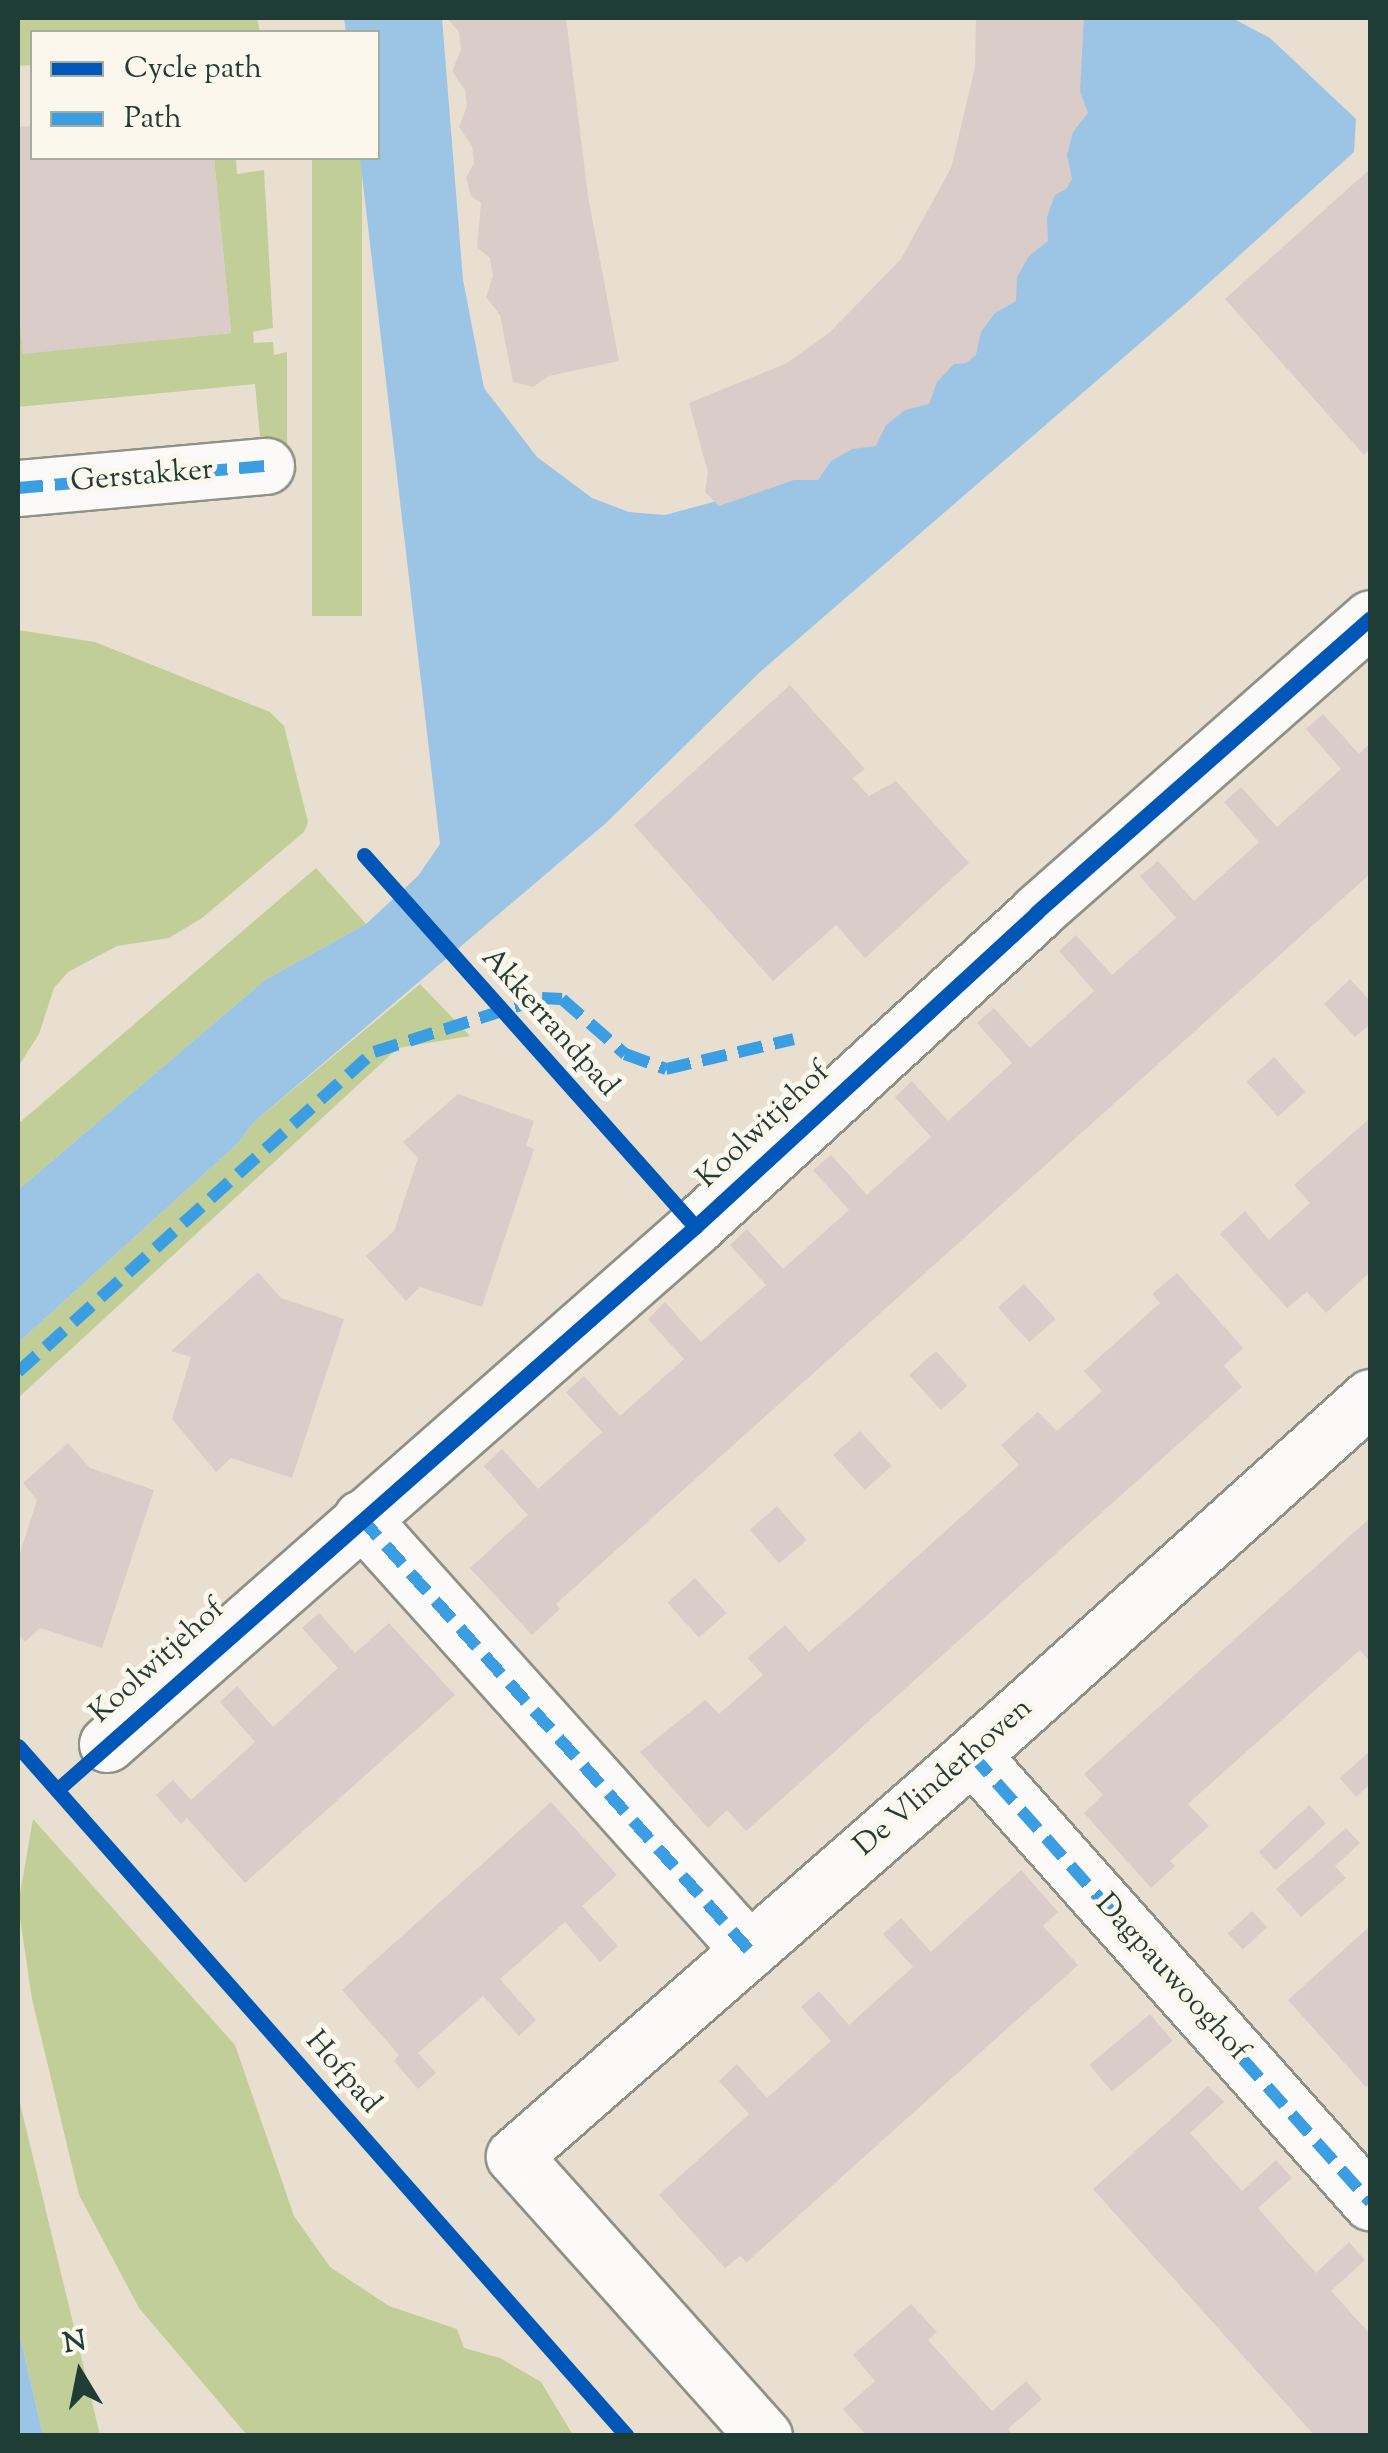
<!DOCTYPE html>
<html>
<head>
<meta charset="utf-8">
<style>
	body { margin:0 }
	#map { position:relative; width:1388px; height:2453px; overflow:hidden; background:#e8dfd0; font-family:"Sorts Mill Goudy",serif }
	div>[style] { position:absolute }
	.green>* { inset:0; background:#c2ce97; transform-origin:0 0 }
	.water>* { inset:0; background:#9cc4e5 }
	.building>* { inset:0; background:#dacdc9; transform-origin:0 0 }
	.roads { filter:drop-shadow(2px 0 #8f9086) drop-shadow(-2px 0 #8f9086) drop-shadow(0 2px #8f9086) drop-shadow(0 -2px #8f9086) }
	.street>* { height:55px; margin:-27.5px; padding:0 27.5px; transform-origin:27.5px; border-radius:27.5px; background:#fcfaf8 }
	.quiet>* { height:12px; margin-top:-6px; transform-origin:0; background:repeating-linear-gradient(90deg,#3c9ee2 0 25px,transparent 0 37px) }
	.cycleway>* { height:15px; margin:-7.5px; padding:0 7.5px; transform-origin:7.5px; border-radius:7.5px; background:#0057b8 }
	span { translate:-50% -50%; white-space:nowrap; text-align:center; line-height:1.15; -webkit-text-stroke:10px #fbf7ec; paint-order:stroke }
	.street-label { font-size:30px; color:#1f3d34 }
	.frame { position:absolute; inset:0; border:20px solid #1f3d34; pointer-events:none }
	.legend { position:absolute; left:30px; top:30px; width:350px; height:130px; box-sizing:border-box; background:#fbf7ec; border:2px solid #a3ada2; margin:0; padding:12px 18px; list-style:none; font-size:30px; color:#1f3d34 }
	.legend li { display:flex; align-items:center; gap:20px; height:50px }
	.legend b { width:50px; border:2px solid #a3ada2 }
	.north { position:absolute; left:30px; top:2323px; width:100px; height:100px; -webkit-text-stroke:8px #fbf7ec; paint-order:stroke; rotate:350deg; font-size:28px; font-weight:700; line-height:40px; text-align:center; color:#1f3d34 }
	.north::after { content:''; display:block; margin:auto; width:35px; height:45px; background:#1f3d34; clip-path:polygon(50% 0,100% 100%,50% 72%,0 100%) }
</style>
</head>
<body>
<div id="map">
	<div class="green">
		<div style="clip-path:polygon(18px 18px,257px 18px,260px 32px,32px 32px,32px 65px,18px 66px)"></div>
		<div style="clip-path:polygon(214px 158px,259px 158px,236px 160px,237px 174px,264px 170px,273px 328px,253px 332px,254px 343px,273px 342px,274px 355px,287px 352px,287px 444px,278px 454px,262px 458px,255px 384px,18px 407px,18px 298px,23px 353px,231px 333px)"></div>
		<div style="left:312px;top:158px;width:50px;height:458px"></div>
		<div style="clip-path:polygon(18px 630px,95px 642px,270px 712px,284px 726px,308px 822px,304px 832px,202px 918px,169px 938px,117px 946px,68px 972px,54px 988px,39px 1034px,18px 1067px)"></div>
		<div style="clip-path:polygon(316px 868px,366px 924px,265px 980px,18px 1190px,18px 1124px)"></div>
		<div style="clip-path:polygon(420px 984px,470px 1036px,398px 1048px,18px 1398px,18px 1343px,237px 1144px,254px 1122px)"></div>
		<div style="clip-path:polygon(33px 1819px,235px 2045px,294px 2216px,330px 2267px,389px 2306px,457px 2329px,464px 2348px,500px 2358px,541px 2382px,573px 2435px,247px 2435px,139px 2308px,79px 2195px,32px 1999px,18px 1905px)"></div>
		<div style="clip-path:polygon(18px 2095px,100px 2435px,43px 2435px,18px 2328px)"></div>
	</div>
	<div class="water">
		<div style="clip-path:polygon(344px 18px,442px 18px,463px 280px,484px 388px,537px 457px,592px 498px,629px 512px,665px 515px,769px 487px,1075px 93px,1079px 18px,1232px 18px,1270px 38px,1356px 119px,1354px 152px,1190px 300px,760px 672px,606px 823px,254px 1122px,237px 1144px,18px 1343px,18px 1190px,265px 980px,366px 924px,418px 876px,440px 844px,360px 158px,378px 158px,378px 32px,346px 32px)"></div>
		<div style="clip-path:polygon(18px 2328px,43px 2435px,18px 2435px)"></div>
	</div>
	<div class="building">
		<div style="clip-path:polygon(447px 18px,566px 18px,588px 196px,619px 361px,549px 376px,533px 387px,513px 382px,500px 315px,486px 297px,493px 276px,490px 258px,477px 247px,481px 203px,471px 196px,466px 178px,474px 163px,472px 146px,459px 127px,467px 106px,465px 90px,452px 71px,461px 50px,459px 32px)"></div>
		<div style="clip-path:polygon(976px 18px,1084px 18px,1080px 91px,1088px 113px,1073px 132px,1067px 155px,1072px 179px,1066px 189px,1055px 195px,1047px 217px,1048px 241px,1029px 256px,1017px 277px,1016px 301px,995px 313px,981px 332px,976px 355px,966px 363px,954px 364px,937px 382px,929px 404px,905px 410px,886px 425px,876px 446px,852px 449px,831px 461px,818px 480px,794px 480px,719px 506px,705px 492px,708px 473px,689px 403px,787px 363px,829px 333px,901px 259px,951px 168px,975px 68px)"></div>
		<div style="clip-path:polygon(32px 126px,32px 158px,214px 158px,231px 333px,23px 354px,18px 298px,18px 127px)"></div>
		<div style="clip-path:polygon(1370px 169px,1370px 449px,1364px 455px,1225px 299px)"></div>
		<div style="clip-path:polygon(790px 685px,865px 769px,852px 778px,869px 796px,896px 781px,969px 863px,865px 958px,836px 925px,773px 981px,634px 825px)"></div>
		<div style="clip-path:polygon(1323px 714px,1359px 754px,1370px 743px,1370px 874px,556px 1604px,560px 1609px,532px 1635px,470px 1568px,528px 1515px,484px 1466px,502px 1449px,538px 1489px,602px 1432px,566px 1392px,584px 1376px,620px 1416px,684px 1359px,648px 1319px,665px 1302px,701px 1342px,766px 1285px,730px 1245px,747px 1229px,783px 1269px,849px 1210px,813px 1170px,831px 1155px,867px 1195px,931px 1137px,895px 1097px,912px 1081px,948px 1121px,1012px 1063px,977px 1023px,994px 1008px,1030px 1048px,1094px 991px,1059px 951px,1076px 935px,1112px 975px,1176px 918px,1140px 876px,1158px 861px,1194px 901px,1259px 842px,1224px 802px,1241px 787px,1277px 827px,1341px 769px,1306px 729px)"></div>
		<div style="clip-path:polygon(1350px 979px,1370px 1001px,1370px 1024px,1355px 1037px,1324px 1004px)"></div>
		<div style="left:1274px;top:1057px;width:47px;height:37px;rotate:48deg"></div>
		<div style="clip-path:polygon(458px 1094px,534px 1121px,526px 1146px,534px 1149px,482px 1307px,420px 1287px,406px 1301px,366px 1256px,394px 1231px,418px 1158px,403px 1142px)"></div>
		<div style="clip-path:polygon(1370px 1118px,1370px 1272px,1326px 1313px,1307px 1292px,1287px 1308px,1220px 1234px,1245px 1211px,1269px 1240px,1310px 1203px,1294px 1185px)"></div>
		<div style="clip-path:polygon(258px 1272px,281px 1298px,344px 1319px,292px 1478px,231px 1458px,216px 1472px,172px 1419px,191px 1357px,171px 1351px)"></div>
		<div style="clip-path:polygon(1177px 1273px,1243px 1348px,1224px 1366px,1242px 1387px,746px 1831px,727px 1810px,708px 1828px,640px 1752px,705px 1700px,719px 1714px,763px 1675px,748px 1658px,785px 1625px,809px 1652px,852px 1615px,1019px 1465px,1001px 1445px,1038px 1412px,1057px 1431px,1102px 1391px,1084px 1371px,1160px 1303px,1152px 1294px)"></div>
		<div style="left:1024px;top:1284px;width:47px;height:35px;rotate:48deg"></div>
		<div style="left:936px;top:1351px;width:47px;height:36px;rotate:48deg"></div>
		<div style="left:860px;top:1431px;width:47px;height:36px;rotate:48deg"></div>
		<div style="clip-path:polygon(68px 1443px,90px 1468px,154px 1490px,102px 1648px,40px 1628px,25px 1642px,18px 1633px,18px 1559px,37px 1500px,23px 1483px)"></div>
		<div style="left:777px;top:1506px;width:45px;height:36px;rotate:49deg"></div>
		<div style="clip-path:polygon(1370px 1518px,1370px 1662px,1360px 1650px,1188px 1804px,1209px 1826px,1170px 1861px,1175px 1866px,1151px 1888px,1084px 1813px,1103px 1795px,1084px 1774px)"></div>
		<div style="left:695px;top:1578px;width:47px;height:37px;rotate:48deg"></div>
		<div style="clip-path:polygon(319px 1613px,355px 1653px,389px 1623px,455px 1695px,245px 1883px,187px 1818px,181px 1824px,156px 1795px,173px 1780px,191px 1800px,255px 1742px,220px 1702px,237px 1686px,273px 1727px,338px 1668px,302px 1628px)"></div>
		<div style="clip-path:polygon(1370px 1751px,1370px 1784px,1356px 1797px,1340px 1778px)"></div>
		<div style="clip-path:polygon(551px 1802px,617px 1875px,582px 1906px,618px 1946px,600px 1962px,565px 1922px,500px 1979px,536px 2020px,519px 2036px,483px 1996px,418px 2053px,436px 2073px,418px 2089px,394px 2061px,399px 2055px,342px 1990px)"></div>
		<div style="left:1309px;top:1805px;width:25px;height:69px;rotate:47deg"></div>
		<div style="clip-path:polygon(1346px 1828px,1360px 1843px,1335px 1866px,1346px 1878px,1301px 1917px,1276px 1889px)"></div>
		<div style="clip-path:polygon(1021px 1870px,1058px 1912px,1043px 1926px,1078px 1965px,747px 2262px,740px 2256px,725px 2268px,659px 2195px,749px 2114px,719px 2081px,737px 2064px,767px 2098px,831px 2041px,801px 2007px,819px 1991px,849px 2025px,913px 1967px,883px 1934px,901px 1918px,931px 1952px)"></div>
		<div style="left:1252px;top:1911px;width:22px;height:33px;rotate:47deg"></div>
		<div style="clip-path:polygon(1370px 1926px,1370px 2083px,1366px 2087px,1288px 2000px)"></div>
		<div style="left:1150px;top:2014px;width:35px;height:79px;rotate:50deg"></div>
		<div style="clip-path:polygon(1208px 2086px,1224px 2102px,1190px 2133px,1242px 2191px,1276px 2160px,1292px 2178px,1258px 2208px,1286px 2240px,1316px 2273px,1349px 2242px,1365px 2260px,1331px 2291px,1370px 2334px,1370px 2436px,1315px 2436px,1093px 2189px)"></div>
		<div style="clip-path:polygon(911px 2304px,937px 2332px,928px 2340px,992px 2411px,1026px 2381px,1042px 2399px,1008px 2429px,1013px 2436px,867px 2436px,843px 2409px,875px 2381px,853px 2355px)"></div>
	</div>
	<div class="roads">
		<div class="street">
			<div style="left:18px;top:488px;width:249px;rotate:-5.1deg"></div>
			<div style="left:361px;top:1518px;width:581px;rotate:48.07deg"></div>
			<div style="left:107px;top:1744px;width:783px;rotate:-41.32deg"></div>
			<div style="left:695px;top:1227px;width:465px;rotate:-42.6deg"></div>
			<div style="left:1037px;top:912px;width:444px;rotate:-41.4deg"></div>
			<div style="left:972px;top:1755px;width:599px;rotate:48.32deg"></div>
			<div style="left:764px;top:2436px;width:375px;rotate:-131.8deg"></div>
			<div style="left:514px;top:2156px;width:609px;rotate:-41.2deg"></div>
			<div style="left:972px;top:1755px;width:535px;rotate:-41.97deg"></div>
		</div>
	</div>
	<div class="quiet">
		<div style="left:18px;top:488px;width:249px;rotate:-5.1deg"></div>
		<div style="left:18px;top:1372px;width:479px;rotate:-42deg"></div>
		<div style="left:374px;top:1052px;width:176px;rotate:-17.8deg"></div>
		<div style="left:542px;top:998px;width:20px;rotate:3deg"></div>
		<div style="left:562px;top:999px;width:84px;rotate:41.1deg"></div>
		<div style="left:625px;top:1054px;width:44px;rotate:20.1deg"></div>
		<div style="left:666px;top:1069px;width:131px;rotate:-13.2deg"></div>
		<div style="left:361px;top:1518px;width:581px;rotate:48.07deg"></div>
		<div style="left:972px;top:1755px;width:599px;rotate:48.32deg"></div>
	</div>
	<div class="cycleway">
		<div style="left:364px;top:855px;width:498px;rotate:48.3deg"></div>
		<div style="left:18px;top:1746px;width:920px;rotate:48.57deg"></div>
		<div style="left:57px;top:1790px;width:851px;rotate:-41.43deg"></div>
		<div style="left:695px;top:1227px;width:465px;rotate:-42.6deg"></div>
		<div style="left:1037px;top:912px;width:444px;rotate:-41.4deg"></div>
	</div>
	<div class="street-label">
		<span style="left:142px;top:477px;rotate:-5deg">Gerstakker</span>
		<span style="left:549px;top:1023px;rotate:48deg">Akkerrandpad</span>
		<span style="left:764px;top:1126px;rotate:-43deg">Koolwitjehof</span>
		<span style="left:158px;top:1662px;rotate:-42deg">Koolwitjehof</span>
		<span style="left:944px;top:1778px;rotate:-41deg">De Vlinderhoven</span>
		<span style="left:1171px;top:1978px;rotate:48deg">Dagpauwooghof</span>
		<span style="left:342px;top:2073px;rotate:49deg">Hofpad</span>
	</div>
	<div class="frame"></div>
	<ul class="legend">
	<li><b style="height:12px;background:#0057b8"></b>Cycle path</li>
	<li><b style="height:12px;background:#3c9ee2"></b>Path</li>
	</ul>
	<div class="north">N</div>
</div>
</body>
</html>
